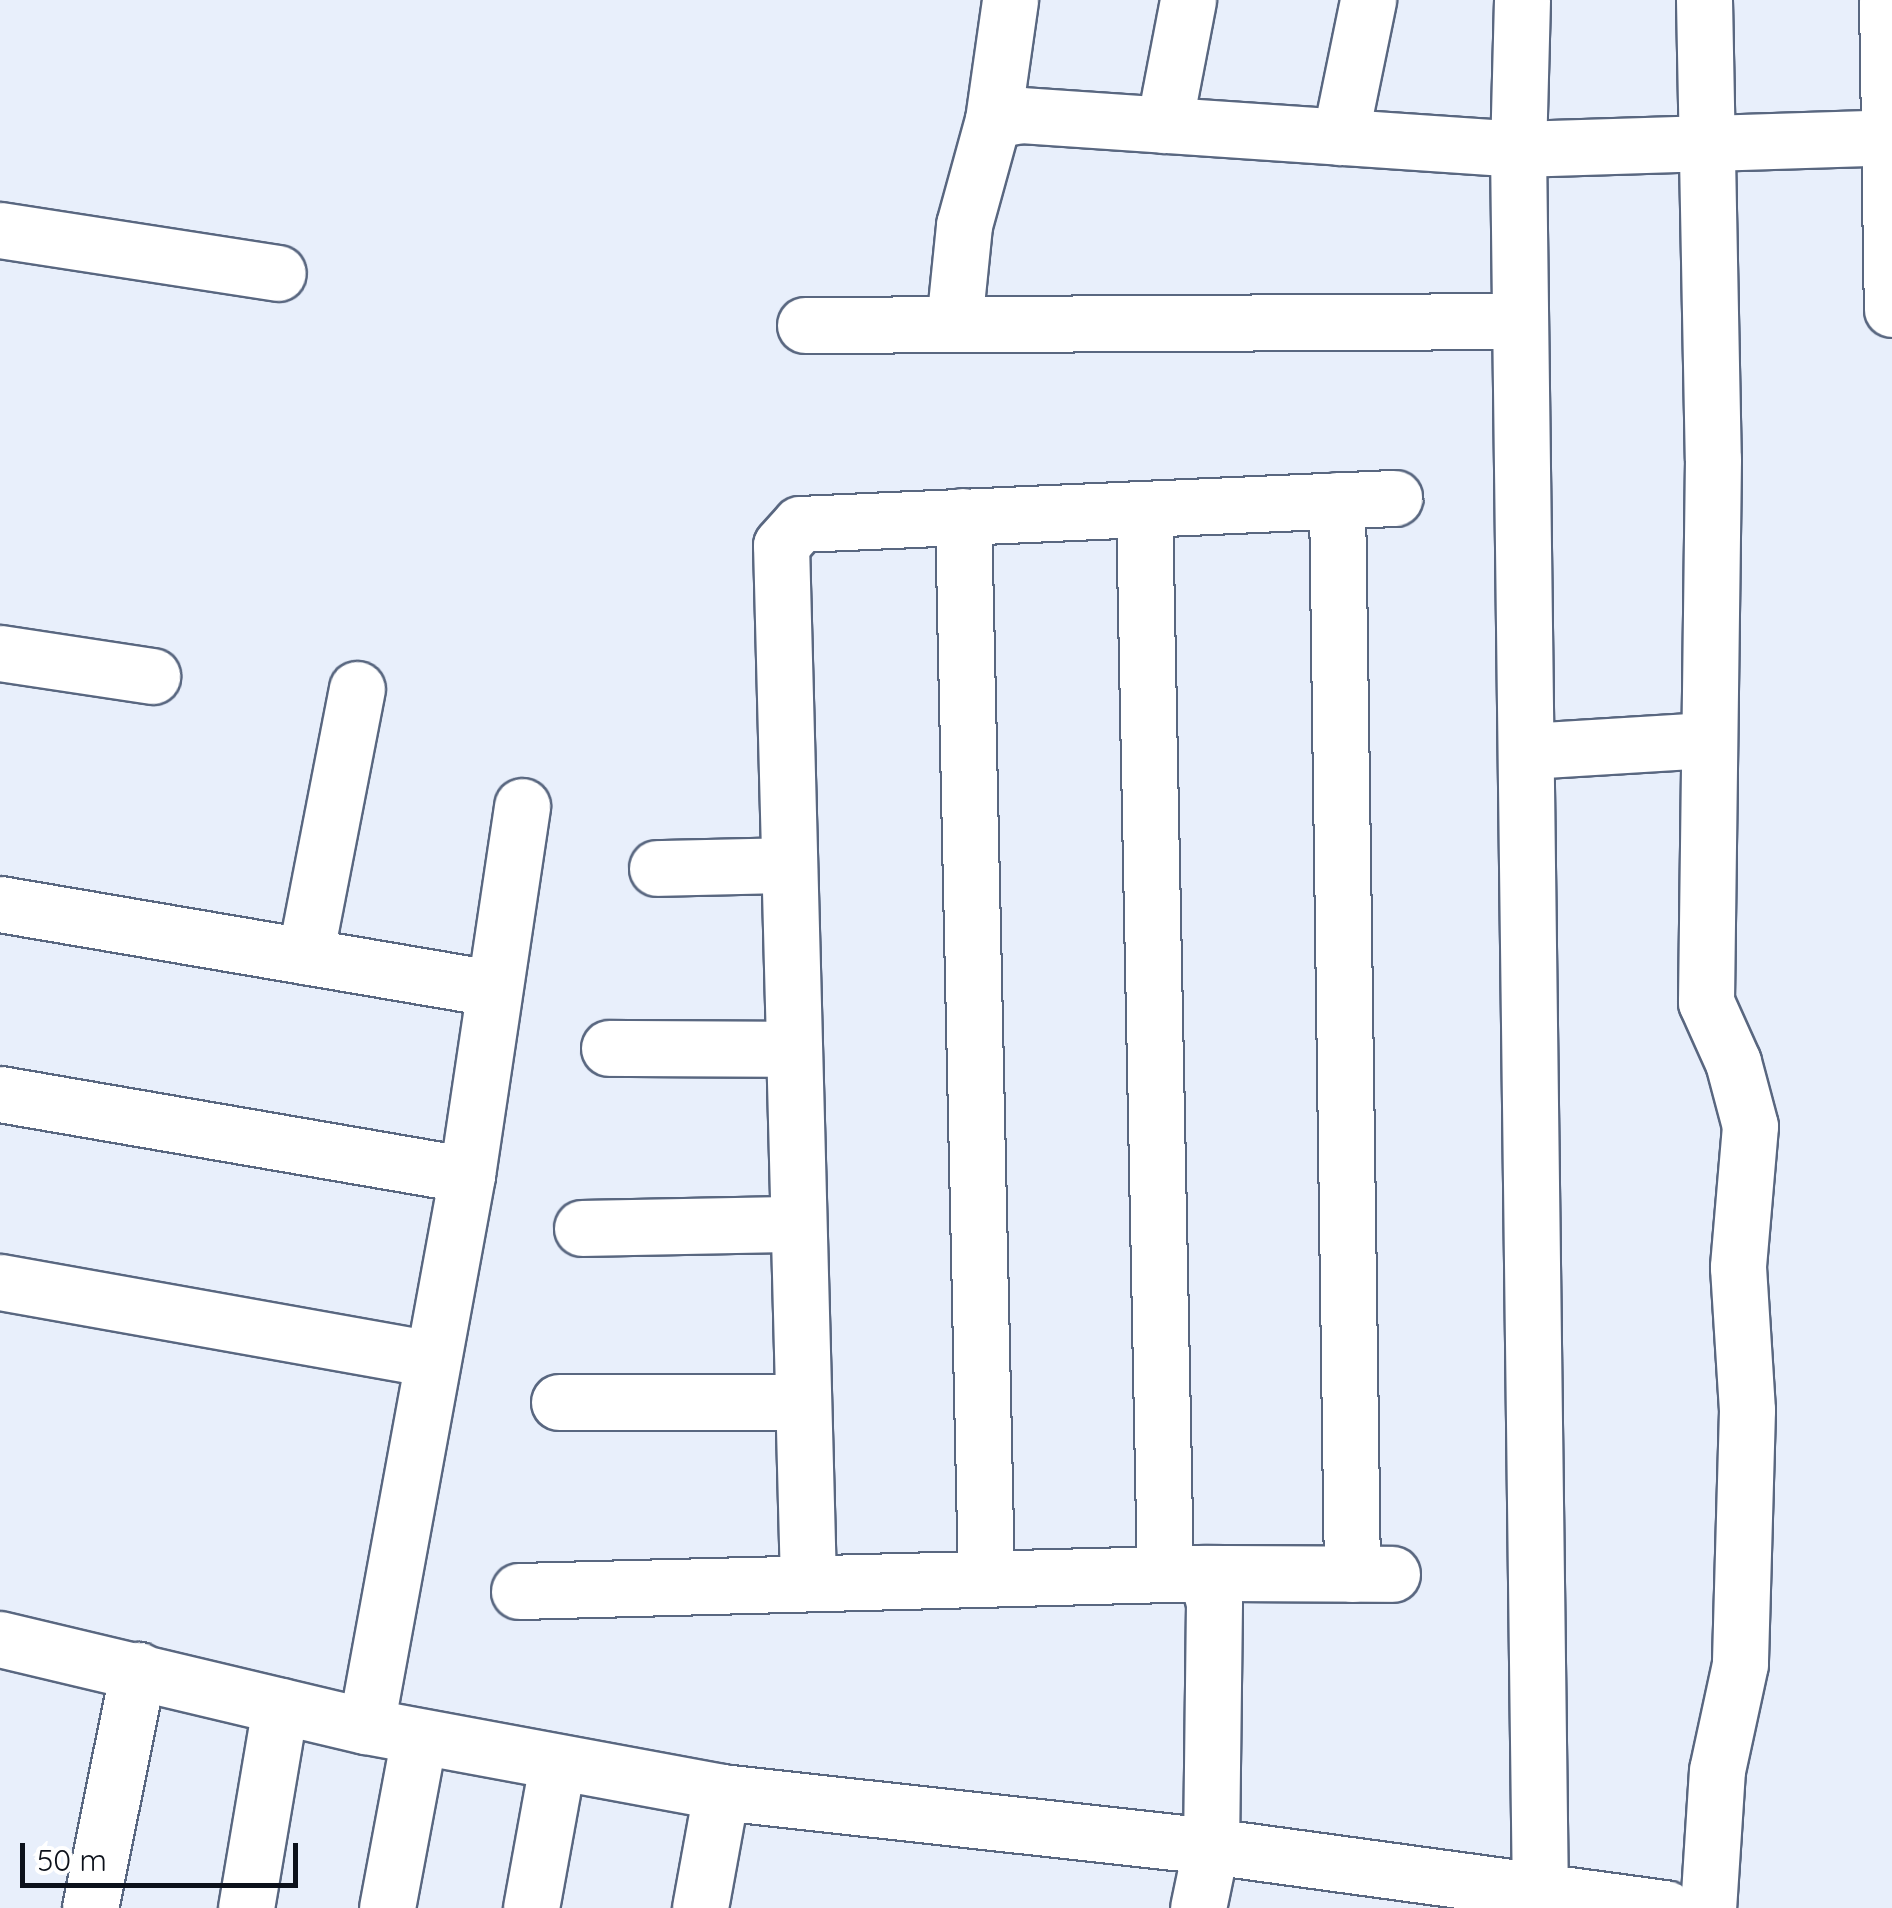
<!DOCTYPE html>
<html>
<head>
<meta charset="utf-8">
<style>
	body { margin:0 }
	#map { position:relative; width:1892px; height:1908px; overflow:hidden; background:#e8effb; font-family:Quicksand,sans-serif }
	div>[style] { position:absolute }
	.roads { filter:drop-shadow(2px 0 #596780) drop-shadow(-2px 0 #596780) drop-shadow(0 2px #596780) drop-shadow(0 -2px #596780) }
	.minor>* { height:55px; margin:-27.5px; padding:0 27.5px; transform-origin:27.5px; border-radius:27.5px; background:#fff }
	span { translate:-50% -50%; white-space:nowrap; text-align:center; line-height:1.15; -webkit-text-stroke:8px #fff; paint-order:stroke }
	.scale { position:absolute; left:20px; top:1843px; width:278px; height:45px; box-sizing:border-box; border:5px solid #0c111b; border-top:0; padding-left:12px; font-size:30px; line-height:35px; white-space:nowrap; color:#0c111b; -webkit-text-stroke:8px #fff; paint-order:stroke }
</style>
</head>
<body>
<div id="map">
	<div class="roads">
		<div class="minor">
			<div style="left:1522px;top:0;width:149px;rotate:91.5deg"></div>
			<div style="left:1518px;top:149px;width:1742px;rotate:89.28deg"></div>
			<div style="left:1704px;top:0;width:459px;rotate:88.9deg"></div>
			<div style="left:1713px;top:459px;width:543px;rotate:90.74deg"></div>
			<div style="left:1706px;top:1002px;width:66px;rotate:65.8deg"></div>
			<div style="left:1733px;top:1062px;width:66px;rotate:75.1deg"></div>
			<div style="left:1750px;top:1126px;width:142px;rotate:94.9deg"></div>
			<div style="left:1738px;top:1267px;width:143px;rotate:86.4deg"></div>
			<div style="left:1747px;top:1410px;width:254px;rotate:91.6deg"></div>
			<div style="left:1740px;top:1664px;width:108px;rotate:102.2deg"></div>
			<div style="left:1717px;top:1770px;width:138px;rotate:93.7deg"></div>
			<div style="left:1887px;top:0;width:309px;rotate:89.1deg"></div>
			<div style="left:993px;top:120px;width:121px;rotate:-81.9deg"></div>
			<div style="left:1164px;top:125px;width:127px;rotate:-79.1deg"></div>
			<div style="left:1340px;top:137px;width:140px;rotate:-78.4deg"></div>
			<div style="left:0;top:230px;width:281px;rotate:8.8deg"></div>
			<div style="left:954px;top:324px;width:100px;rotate:-84.2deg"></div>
			<div style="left:964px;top:225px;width:109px;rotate:-74.6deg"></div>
			<div style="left:993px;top:120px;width:28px;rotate:-10deg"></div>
			<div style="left:1021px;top:115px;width:498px;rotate:3.9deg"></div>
			<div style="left:1518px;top:149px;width:374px;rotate:-1.8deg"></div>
			<div style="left:805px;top:325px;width:715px;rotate:-0.32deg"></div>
			<div style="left:1337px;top:500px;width:1074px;rotate:89.2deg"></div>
			<div style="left:1144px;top:509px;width:1062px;rotate:88.87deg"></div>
			<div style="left:963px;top:516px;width:1060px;rotate:88.76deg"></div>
			<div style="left:0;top:653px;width:154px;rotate:8.6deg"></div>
			<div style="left:1527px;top:751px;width:181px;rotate:-3.5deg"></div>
			<div style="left:657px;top:868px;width:132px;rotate:-1.3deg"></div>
			<div style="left:0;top:904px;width:498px;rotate:9.7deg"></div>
			<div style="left:305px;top:956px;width:272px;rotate:-79deg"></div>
			<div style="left:609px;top:1048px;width:185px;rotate:0.3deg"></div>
			<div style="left:0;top:1094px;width:474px;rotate:9.8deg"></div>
			<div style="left:582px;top:1228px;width:216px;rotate:-1.1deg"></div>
			<div style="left:0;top:1282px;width:439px;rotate:10.1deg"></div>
			<div style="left:559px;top:1402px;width:244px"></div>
			<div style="left:1206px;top:1573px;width:186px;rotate:0.3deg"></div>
			<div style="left:808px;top:1582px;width:1037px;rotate:-91.49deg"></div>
			<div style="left:781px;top:545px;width:28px;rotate:-48deg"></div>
			<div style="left:800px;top:524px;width:595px;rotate:-2.51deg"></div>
			<div style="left:519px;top:1591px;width:687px;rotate:-1.5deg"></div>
			<div style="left:1206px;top:1573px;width:31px;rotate:75deg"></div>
			<div style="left:1214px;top:1603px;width:243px;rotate:90.7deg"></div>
			<div style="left:1211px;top:1846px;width:63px;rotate:101.8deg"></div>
			<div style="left:0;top:1639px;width:376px;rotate:13.4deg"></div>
			<div style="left:366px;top:1726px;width:361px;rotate:10.5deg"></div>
			<div style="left:721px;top:1792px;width:493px;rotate:6.3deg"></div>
			<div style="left:1211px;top:1846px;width:459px;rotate:7.8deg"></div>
			<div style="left:366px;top:1726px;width:560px;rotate:-79.61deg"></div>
			<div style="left:467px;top:1175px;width:373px;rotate:-81.5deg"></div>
			<div style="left:90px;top:1908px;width:243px;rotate:-78.6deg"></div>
			<div style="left:246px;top:1908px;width:205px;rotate:-80.4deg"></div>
			<div style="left:387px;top:1908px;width:174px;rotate:-79.4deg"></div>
			<div style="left:531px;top:1908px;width:145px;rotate:-79.7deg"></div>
			<div style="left:700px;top:1908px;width:118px;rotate:-79.7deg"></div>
		</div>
	</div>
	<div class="scale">50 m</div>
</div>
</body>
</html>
